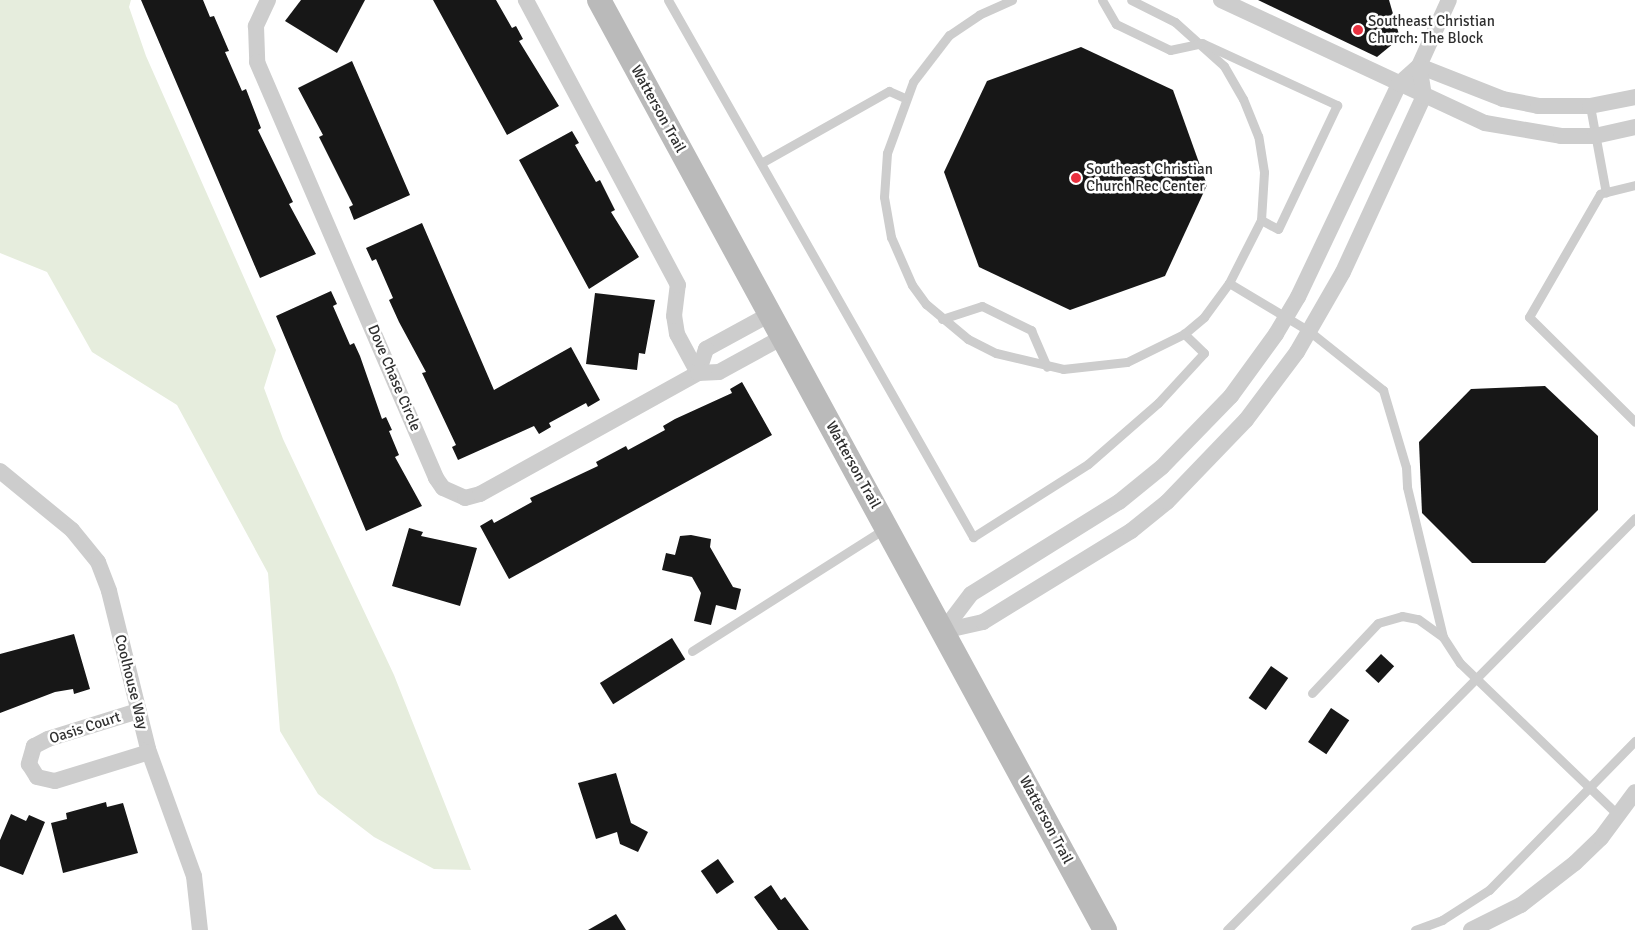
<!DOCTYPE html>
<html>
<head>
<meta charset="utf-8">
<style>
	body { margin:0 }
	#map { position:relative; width:1635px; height:930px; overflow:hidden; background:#fff; font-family:Signika,sans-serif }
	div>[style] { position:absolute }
	.green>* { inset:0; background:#e6eddd }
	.building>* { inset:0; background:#171717; transform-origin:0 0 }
	.lane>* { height:9px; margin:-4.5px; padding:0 4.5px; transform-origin:4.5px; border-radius:4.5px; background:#cdcdcd }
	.street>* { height:16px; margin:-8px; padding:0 8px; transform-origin:8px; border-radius:8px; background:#cdcdcd }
	.secondary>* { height:24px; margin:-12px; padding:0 12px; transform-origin:12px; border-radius:12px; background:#bababa }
	.dots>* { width:14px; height:14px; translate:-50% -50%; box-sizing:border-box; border:2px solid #fff; border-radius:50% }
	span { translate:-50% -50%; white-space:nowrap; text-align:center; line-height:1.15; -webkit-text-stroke:5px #fff; paint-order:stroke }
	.poi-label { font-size:15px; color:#303030 }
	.left { translate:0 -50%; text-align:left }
	.street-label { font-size:15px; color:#303030 }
</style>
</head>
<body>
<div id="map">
	<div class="green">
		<div style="clip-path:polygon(0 0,131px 0,129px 7px,146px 56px,276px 350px,264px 388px,283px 439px,394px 675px,471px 870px,434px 869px,374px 837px,318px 794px,280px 731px,268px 573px,177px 405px,92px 352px,47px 272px,0 253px)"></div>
	</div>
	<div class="building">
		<div style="clip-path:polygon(141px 0,203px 0,210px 17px,214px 16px,229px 51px,225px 52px,242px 91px,246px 89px,261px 128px,258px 130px,293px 202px,289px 204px,316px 254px,260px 278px)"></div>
		<div style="clip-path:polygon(301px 0,365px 0,337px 53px,285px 21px)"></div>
		<div style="clip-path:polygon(433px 0,496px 0,512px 28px,516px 26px,523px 39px,519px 41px,559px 106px,507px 135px)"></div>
		<div style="clip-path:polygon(1258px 0,1389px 0,1400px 38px,1377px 57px)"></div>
		<div style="clip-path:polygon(1081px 47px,1173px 90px,1207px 185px,1165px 276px,1070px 310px,979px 267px,944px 172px,987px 81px)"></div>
		<div style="clip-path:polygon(352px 61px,410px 195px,354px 220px,349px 207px,353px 205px,319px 137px,323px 135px,298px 88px)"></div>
		<div style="clip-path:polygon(572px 131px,579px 143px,575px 145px,596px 182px,600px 180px,615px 210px,611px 212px,639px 257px,589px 289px,519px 160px)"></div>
		<div style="clip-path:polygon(422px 223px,494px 390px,571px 347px,600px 400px,588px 407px,586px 403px,549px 423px,551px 427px,539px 434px,534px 426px,458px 460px,452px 447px,456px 445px,422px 373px,426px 372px,399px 322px,389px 300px,393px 298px,376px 259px,372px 261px,366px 248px)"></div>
		<div style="clip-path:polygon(331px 291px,337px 304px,333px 306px,350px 345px,354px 343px,360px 356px,382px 419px,386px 417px,392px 430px,389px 431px,399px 455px,395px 457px,422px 506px,366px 531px,276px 316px)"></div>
		<div style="clip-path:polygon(595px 293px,655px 300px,645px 354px,639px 353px,637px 370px,586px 364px)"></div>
		<div style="clip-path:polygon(742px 382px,772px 435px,509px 579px,480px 526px,492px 519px,494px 523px,532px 502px,530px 498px,598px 466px,596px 462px,626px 446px,628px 450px,665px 430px,663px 426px,675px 419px,732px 393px,730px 389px)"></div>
		<div style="clip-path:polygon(1545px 386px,1598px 436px,1598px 510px,1545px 563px,1472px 563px,1422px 513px,1419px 442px,1471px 389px)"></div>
		<div style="clip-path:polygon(409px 528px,423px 532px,421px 536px,477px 548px,460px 606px,392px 586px)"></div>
		<div style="clip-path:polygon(691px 535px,711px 539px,710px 547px,733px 587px,741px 589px,736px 610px,716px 605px,711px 625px,694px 621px,701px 593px,692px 577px,662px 570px,666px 553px,675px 555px,680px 536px)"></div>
		<div style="clip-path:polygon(74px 634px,90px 689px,74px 694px,73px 689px,55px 692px,0 713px,0 654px)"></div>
		<div style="left:672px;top:638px;width:25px;height:85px;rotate:58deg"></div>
		<div style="left:1381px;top:654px;width:18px;height:23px;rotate:43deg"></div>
		<div style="left:1271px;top:666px;width:21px;height:39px;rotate:35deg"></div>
		<div style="left:1331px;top:708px;width:22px;height:41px;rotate:34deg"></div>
		<div style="clip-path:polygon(616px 773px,631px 823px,648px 832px,638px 852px,620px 844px,617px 832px,596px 839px,578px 783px)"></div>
		<div style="clip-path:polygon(106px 802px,107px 807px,123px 803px,138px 853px,63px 873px,51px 823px,67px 819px,66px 813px)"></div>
		<div style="clip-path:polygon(11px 814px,26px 821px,29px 815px,45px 822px,23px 875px,0 866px,0 840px)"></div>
		<div style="left:718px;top:859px;width:28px;height:21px;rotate:55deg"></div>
		<div style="clip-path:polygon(771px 885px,781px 900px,785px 897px,809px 930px,778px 930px,754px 897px)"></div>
		<div style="clip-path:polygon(616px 914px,626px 930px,588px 930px)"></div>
	</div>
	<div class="lane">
		<div style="left:668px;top:0;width:618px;rotate:60.4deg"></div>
		<div style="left:973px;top:537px;width:136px;rotate:-32.4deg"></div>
		<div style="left:1088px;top:464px;width:93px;rotate:-41.1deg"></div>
		<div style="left:1158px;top:403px;width:68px;rotate:-47.4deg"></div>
		<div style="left:1204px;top:353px;width:28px;rotate:-136deg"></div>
		<div style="left:1012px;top:0;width:36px;rotate:156deg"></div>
		<div style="left:979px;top:15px;width:36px;rotate:146deg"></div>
		<div style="left:949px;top:35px;width:59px;rotate:127.5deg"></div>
		<div style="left:913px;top:82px;width:76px;rotate:110.1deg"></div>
		<div style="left:887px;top:153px;width:44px;rotate:93.9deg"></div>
		<div style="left:884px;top:197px;width:41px;rotate:80.1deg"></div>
		<div style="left:891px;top:237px;width:52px;rotate:66.4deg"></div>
		<div style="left:912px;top:285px;width:24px;rotate:54deg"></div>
		<div style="left:926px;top:304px;width:55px;rotate:39.8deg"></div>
		<div style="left:968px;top:339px;width:31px;rotate:27deg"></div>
		<div style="left:996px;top:353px;width:69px;rotate:13.4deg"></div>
		<div style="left:1063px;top:369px;width:64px;rotate:-6.2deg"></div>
		<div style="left:1127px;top:362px;width:64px;rotate:-26.2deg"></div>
		<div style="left:1184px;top:334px;width:26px;rotate:-40deg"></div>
		<div style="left:1204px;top:317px;width:42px;rotate:-53.7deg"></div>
		<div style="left:1229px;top:283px;width:71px;rotate:-63.1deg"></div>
		<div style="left:1261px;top:220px;width:48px;rotate:-86.4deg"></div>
		<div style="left:1264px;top:172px;width:36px;rotate:-99deg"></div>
		<div style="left:1258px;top:136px;width:40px;rotate:-112deg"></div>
		<div style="left:1243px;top:99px;width:38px;rotate:-120deg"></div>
		<div style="left:1224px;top:66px;width:66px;rotate:-138.1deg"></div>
		<div style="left:1175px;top:22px;width:49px;rotate:-153.4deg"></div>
		<div style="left:1102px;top:0;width:28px;rotate:60deg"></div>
		<div style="left:1116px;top:24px;width:60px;rotate:25.7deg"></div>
		<div style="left:1170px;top:50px;width:33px;rotate:-12deg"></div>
		<div style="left:1202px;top:43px;width:149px;rotate:24.7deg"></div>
		<div style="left:1337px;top:105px;width:137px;rotate:115.4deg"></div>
		<div style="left:1278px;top:229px;width:19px;rotate:-152deg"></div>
		<div style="left:1590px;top:106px;width:88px;rotate:79.6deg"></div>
		<div style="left:761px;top:163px;width:147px;rotate:-29.4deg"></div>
		<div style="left:889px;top:91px;width:17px;rotate:24deg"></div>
		<div style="left:1635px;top:185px;width:36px;rotate:166deg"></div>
		<div style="left:1600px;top:194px;width:142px;rotate:120deg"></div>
		<div style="left:1529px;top:317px;width:149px;rotate:44.7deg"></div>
		<div style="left:1229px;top:283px;width:93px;rotate:31deg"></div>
		<div style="left:1309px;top:331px;width:95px;rotate:38.6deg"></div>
		<div style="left:1383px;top:390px;width:80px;rotate:73.4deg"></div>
		<div style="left:1406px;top:467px;width:20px;rotate:87deg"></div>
		<div style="left:1407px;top:487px;width:154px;rotate:76.5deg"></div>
		<div style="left:1443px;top:637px;width:31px;rotate:57deg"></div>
		<div style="left:1460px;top:663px;width:219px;rotate:43.9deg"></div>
		<div style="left:942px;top:319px;width:42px;rotate:-18deg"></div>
		<div style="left:982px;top:306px;width:55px;rotate:26.1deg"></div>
		<div style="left:1031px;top:330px;width:40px;rotate:66.6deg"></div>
		<div style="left:692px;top:651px;width:230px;rotate:-32.4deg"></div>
		<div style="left:1312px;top:693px;width:96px;rotate:-46.7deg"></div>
		<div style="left:1378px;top:623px;width:25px;rotate:-16deg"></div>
		<div style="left:1402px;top:616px;width:16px;rotate:11deg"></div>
		<div style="left:1418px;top:619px;width:31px;rotate:36deg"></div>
		<div style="left:1227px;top:930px;width:580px;rotate:-45.28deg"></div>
		<div style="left:1415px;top:930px;width:29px;rotate:-20deg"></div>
		<div style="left:1442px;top:920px;width:56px;rotate:-32.6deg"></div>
		<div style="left:1489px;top:890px;width:209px;rotate:-45.6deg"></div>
	</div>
	<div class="street">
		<div style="left:268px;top:0;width:29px;rotate:115deg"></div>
		<div style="left:256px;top:26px;width:36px;rotate:88deg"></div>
		<div style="left:257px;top:62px;width:453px;rotate:66.7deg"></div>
		<div style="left:436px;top:478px;width:12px;rotate:55deg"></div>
		<div style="left:443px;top:488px;width:24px;rotate:24deg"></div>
		<div style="left:465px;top:498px;width:16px;rotate:-15deg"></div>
		<div style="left:480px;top:494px;width:249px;rotate:-29deg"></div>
		<div style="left:698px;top:373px;width:44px;rotate:-118.3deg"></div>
		<div style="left:677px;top:334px;width:18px;rotate:-99deg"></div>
		<div style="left:674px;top:316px;width:31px;rotate:-83deg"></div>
		<div style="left:678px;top:285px;width:323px;rotate:-118.1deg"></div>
		<div style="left:1221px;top:0;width:291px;rotate:25deg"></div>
		<div style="left:1485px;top:123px;width:77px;rotate:9.7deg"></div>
		<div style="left:1561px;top:136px;width:34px"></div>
		<div style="left:1595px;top:136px;width:41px;rotate:-12.7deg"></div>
		<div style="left:1419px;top:66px;width:90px;rotate:21.4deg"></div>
		<div style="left:1503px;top:99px;width:36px;rotate:11deg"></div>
		<div style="left:1538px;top:106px;width:52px"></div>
		<div style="left:1590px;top:106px;width:46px;rotate:-11.3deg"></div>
		<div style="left:770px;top:314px;width:73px;rotate:151.3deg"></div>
		<div style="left:706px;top:349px;width:25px;rotate:108deg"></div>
		<div style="left:698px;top:373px;width:21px;rotate:-3deg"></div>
		<div style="left:719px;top:372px;width:73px;rotate:-28.7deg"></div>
		<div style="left:0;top:471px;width:93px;rotate:39.3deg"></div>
		<div style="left:72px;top:530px;width:41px;rotate:50.9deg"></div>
		<div style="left:98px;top:562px;width:31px;rotate:69deg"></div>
		<div style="left:109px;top:591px;width:163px;rotate:76.1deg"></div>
		<div style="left:148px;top:749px;width:135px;rotate:70.1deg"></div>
		<div style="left:194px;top:876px;width:54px;rotate:83.7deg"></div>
		<div style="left:943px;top:631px;width:46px;rotate:-52.9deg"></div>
		<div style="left:971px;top:594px;width:174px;rotate:-31.9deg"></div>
		<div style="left:1119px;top:502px;width:55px;rotate:-39.1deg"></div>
		<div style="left:1162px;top:467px;width:99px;rotate:-45.8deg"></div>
		<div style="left:1231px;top:396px;width:77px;rotate:-54deg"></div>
		<div style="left:1276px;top:334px;width:43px;rotate:-59.3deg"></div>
		<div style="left:1298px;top:297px;width:236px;rotate:-64.6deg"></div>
		<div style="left:1399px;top:84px;width:27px;rotate:-42deg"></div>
		<div style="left:1419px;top:66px;width:72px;rotate:-65.6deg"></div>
		<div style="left:943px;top:631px;width:41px;rotate:-12.7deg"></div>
		<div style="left:983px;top:622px;width:174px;rotate:-31.6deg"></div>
		<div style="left:1131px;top:531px;width:46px;rotate:-38.9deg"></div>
		<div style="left:1167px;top:502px;width:114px;rotate:-46.1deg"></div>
		<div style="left:1246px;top:420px;width:85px;rotate:-53.1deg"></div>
		<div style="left:1297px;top:352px;width:92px;rotate:-60.1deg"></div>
		<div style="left:1343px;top:272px;width:194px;rotate:-65.3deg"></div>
		<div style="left:1424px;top:96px;width:30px;rotate:-99deg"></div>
		<div style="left:138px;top:711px;width:94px;rotate:162.7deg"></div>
		<div style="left:48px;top:739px;width:16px;rotate:153deg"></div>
		<div style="left:34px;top:746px;width:19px;rotate:106deg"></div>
		<div style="left:29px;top:764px;width:15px;rotate:58deg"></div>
		<div style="left:37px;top:777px;width:18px;rotate:13deg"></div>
		<div style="left:55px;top:781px;width:98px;rotate:-17.1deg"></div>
		<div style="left:1471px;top:930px;width:56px;rotate:-26.6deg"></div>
		<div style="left:1521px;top:905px;width:68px;rotate:-37.9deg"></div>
		<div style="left:1575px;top:863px;width:36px;rotate:-44deg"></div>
		<div style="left:1601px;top:838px;width:57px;rotate:-53.5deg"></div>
	</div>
	<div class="secondary">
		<div style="left:599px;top:0;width:1059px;rotate:61.45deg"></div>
	</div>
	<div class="dots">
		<div style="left:1358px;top:30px;background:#e8303f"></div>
		<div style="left:1076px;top:178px;background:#e8303f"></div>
	</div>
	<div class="poi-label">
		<span class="left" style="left:1368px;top:30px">Southeast Christian<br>Church: The Block</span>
		<span class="left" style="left:1086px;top:178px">Southeast Christian<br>Church Rec Center</span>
	</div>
	<div class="street-label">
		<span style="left:658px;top:109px;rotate:61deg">Watterson Trail</span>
		<span style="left:394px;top:378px;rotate:67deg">Dove Chase Circle</span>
		<span style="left:853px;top:465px;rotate:61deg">Watterson Trail</span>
		<span style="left:131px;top:682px;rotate:76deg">Coolhouse Way</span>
		<span style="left:85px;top:728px;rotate:-18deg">Oasis Court</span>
		<span style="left:1046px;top:820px;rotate:62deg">Watterson Trail</span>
	</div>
</div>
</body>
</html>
